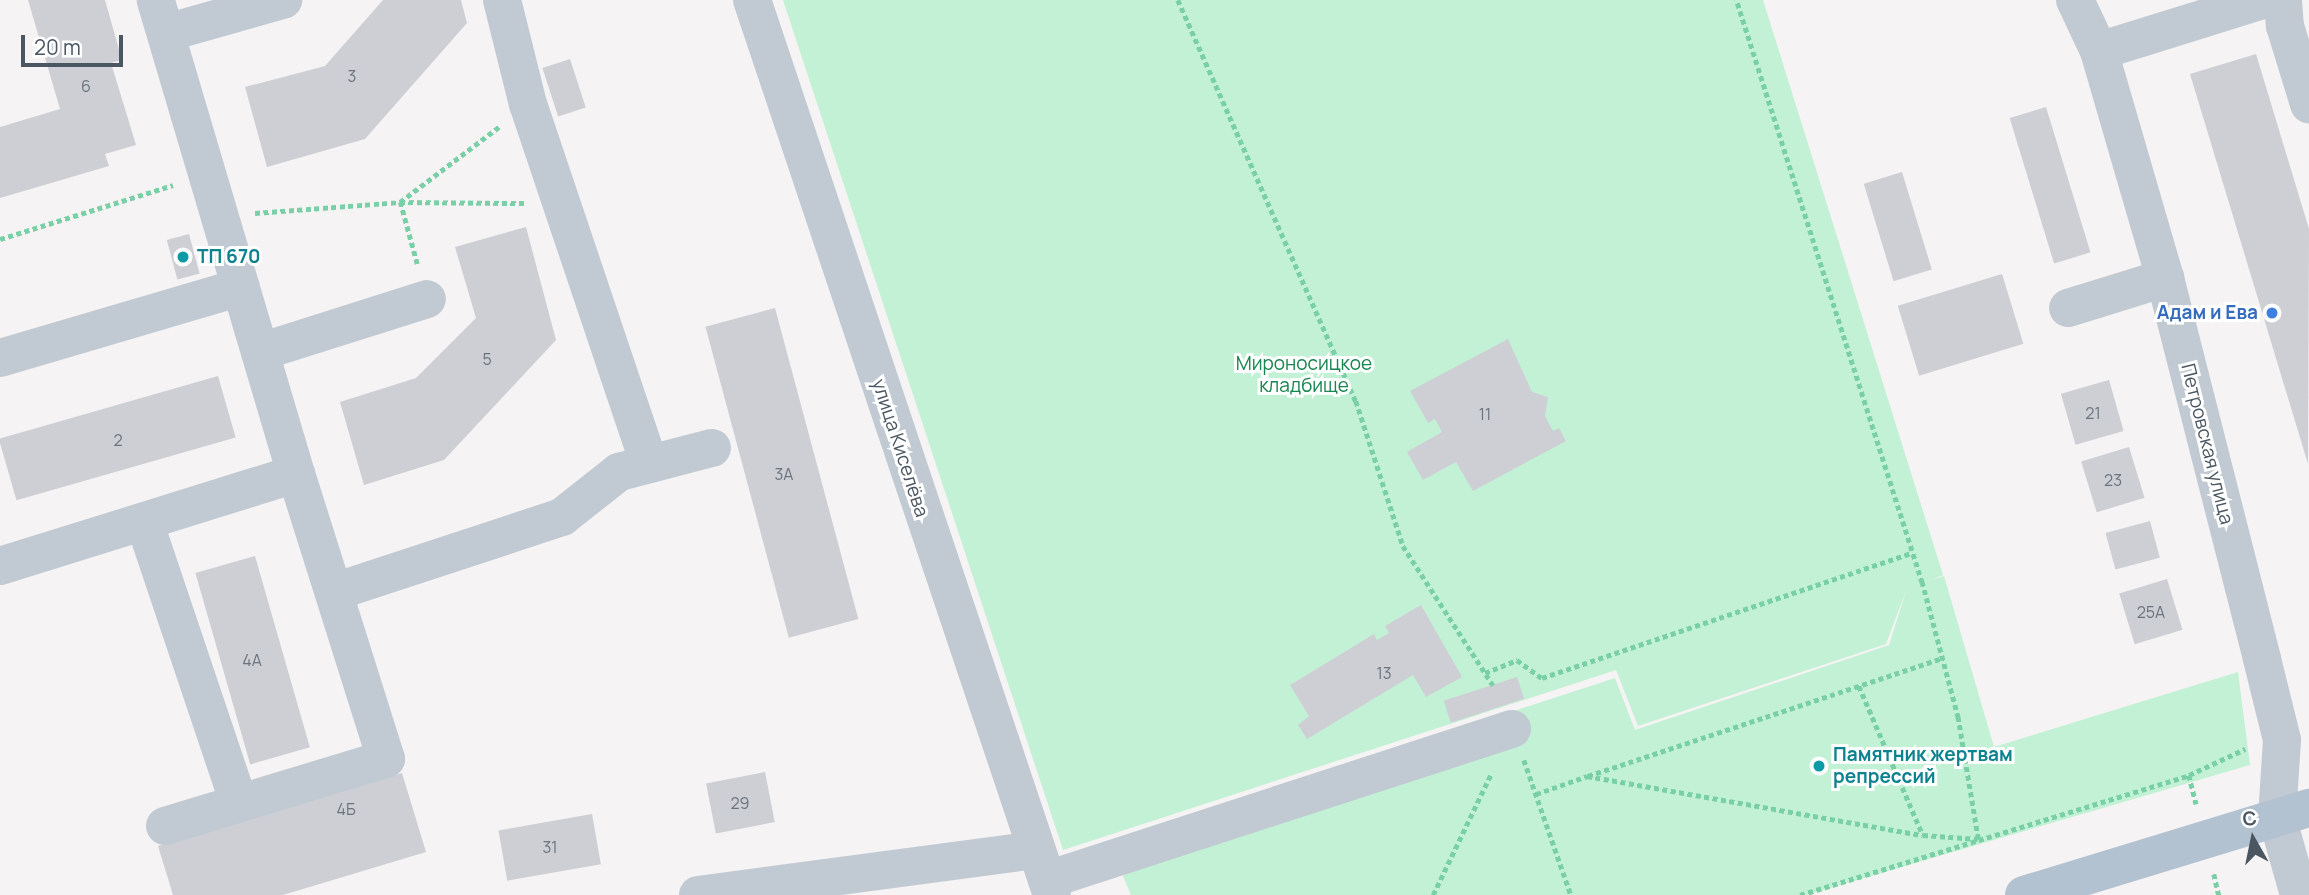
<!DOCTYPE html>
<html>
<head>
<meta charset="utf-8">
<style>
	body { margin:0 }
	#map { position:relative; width:2309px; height:895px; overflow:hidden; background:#f5f3f3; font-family:Manrope,sans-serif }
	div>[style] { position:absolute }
	.green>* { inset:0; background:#c3f1d5 }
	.building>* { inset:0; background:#cdcfd5; transform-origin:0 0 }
	.path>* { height:4.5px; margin-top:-2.25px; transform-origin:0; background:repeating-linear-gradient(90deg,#7ad0a6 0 5px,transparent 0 8.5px) }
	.minor>* { height:38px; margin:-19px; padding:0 19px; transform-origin:19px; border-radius:19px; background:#c1cad2 }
	.major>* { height:38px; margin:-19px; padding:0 19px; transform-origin:19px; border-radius:19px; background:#b3c2d1 }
	.dots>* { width:19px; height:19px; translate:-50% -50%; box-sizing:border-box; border:4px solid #fff; border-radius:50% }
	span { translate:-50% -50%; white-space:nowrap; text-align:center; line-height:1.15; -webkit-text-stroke:6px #fff; paint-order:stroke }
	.number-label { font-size:16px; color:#6b747e }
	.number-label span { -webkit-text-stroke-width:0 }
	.culture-label { font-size:19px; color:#0d838f; font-weight:700 }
	.left { translate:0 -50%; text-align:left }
	.shop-label { font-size:19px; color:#366cbe; font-weight:700 }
	.right { translate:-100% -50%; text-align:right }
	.park-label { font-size:19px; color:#17864f }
	.street-label { font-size:19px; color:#4a5661 }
	.north { position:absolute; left:2218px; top:804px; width:70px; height:70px; -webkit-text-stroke:5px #fff; paint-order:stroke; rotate:351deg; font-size:19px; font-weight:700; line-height:28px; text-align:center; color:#4a5661 }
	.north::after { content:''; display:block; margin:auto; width:24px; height:32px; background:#4a5661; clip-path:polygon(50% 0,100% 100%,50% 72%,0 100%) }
	.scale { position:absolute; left:21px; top:35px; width:102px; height:32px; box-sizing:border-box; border:4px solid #4a5661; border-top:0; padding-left:9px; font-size:21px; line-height:24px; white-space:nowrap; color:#4a5661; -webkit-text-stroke:5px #fff; paint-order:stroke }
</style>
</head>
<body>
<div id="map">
	<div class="green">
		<div style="clip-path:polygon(783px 0,1763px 0,1943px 575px,1932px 580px,1944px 576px,1994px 747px,2238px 672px,2250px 765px,1806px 895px,1131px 895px,1109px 843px,1615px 678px,1635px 730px,1889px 645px,1907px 588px,1886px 644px,1638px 726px,1616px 670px,1063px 850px)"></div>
	</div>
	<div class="building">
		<div style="clip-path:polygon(28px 0,105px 0,122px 60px,111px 63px,136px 145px,105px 154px,109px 166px,0 198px,0 127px,60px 109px)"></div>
		<div style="clip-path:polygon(383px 0,461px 0,467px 23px,365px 139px,267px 167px,245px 87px,325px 66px)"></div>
		<div style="clip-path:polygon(2256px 54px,2309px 229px,2308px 464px,2190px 74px)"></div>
		<div style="left:570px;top:59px;width:51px;height:29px;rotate:72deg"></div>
		<div style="left:2046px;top:107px;width:152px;height:38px;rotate:73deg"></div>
		<div style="left:1902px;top:172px;width:102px;height:40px;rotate:73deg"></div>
		<div style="clip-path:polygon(526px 227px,556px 340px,444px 460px,364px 485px,340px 402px,416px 378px,476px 318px,455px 247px)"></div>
		<div style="left:189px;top:234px;width:41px;height:23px;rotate:75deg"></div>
		<div style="left:2002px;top:274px;width:73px;height:109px;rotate:73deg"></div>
		<div style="left:775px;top:308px;width:322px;height:72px;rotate:75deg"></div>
		<div style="clip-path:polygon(1508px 339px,1532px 392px,1548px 397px,1545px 416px,1553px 431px,1559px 428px,1566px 441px,1473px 491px,1456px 462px,1423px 480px,1407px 452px,1442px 432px,1435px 419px,1428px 423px,1410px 391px)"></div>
		<div style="left:218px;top:376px;width:64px;height:228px;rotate:74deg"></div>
		<div style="left:2109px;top:380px;width:53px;height:50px;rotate:74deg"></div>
		<div style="left:2129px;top:447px;width:53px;height:50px;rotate:73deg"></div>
		<div style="left:2150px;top:521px;width:38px;height:46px;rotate:75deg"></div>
		<div style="left:255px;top:556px;width:199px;height:62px;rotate:74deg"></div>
		<div style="left:2167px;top:579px;width:53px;height:50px;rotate:73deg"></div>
		<div style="clip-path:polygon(1421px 605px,1462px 677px,1426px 697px,1413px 675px,1307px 739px,1298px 725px,1309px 716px,1290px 685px,1374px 634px,1377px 640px,1389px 633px,1385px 626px)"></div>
		<div style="left:1517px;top:677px;width:23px;height:77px;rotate:72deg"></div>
		<div style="left:765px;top:772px;width:51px;height:60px;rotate:79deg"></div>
		<div style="clip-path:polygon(402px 773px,426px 852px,283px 895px,173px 895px,158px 846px)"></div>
		<div style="left:592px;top:814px;width:51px;height:95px;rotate:80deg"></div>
	</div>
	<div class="path">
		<div style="left:1178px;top:0;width:439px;rotate:66.1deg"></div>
		<div style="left:1356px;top:401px;width:152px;rotate:72deg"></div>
		<div style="left:1403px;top:546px;width:166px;rotate:57.1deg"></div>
		<div style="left:255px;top:213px;width:145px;rotate:-4.3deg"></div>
		<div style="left:400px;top:202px;width:125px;rotate:0.5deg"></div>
		<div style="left:0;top:239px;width:181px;rotate:-17.3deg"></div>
		<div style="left:417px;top:264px;width:64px;rotate:-105.3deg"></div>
		<div style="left:400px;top:202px;width:126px;rotate:-37.2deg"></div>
		<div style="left:1485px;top:673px;width:35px;rotate:-22deg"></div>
		<div style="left:1517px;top:660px;width:31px;rotate:36deg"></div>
		<div style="left:1542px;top:678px;width:391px;rotate:-18.7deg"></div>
		<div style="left:1859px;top:686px;width:162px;rotate:66.8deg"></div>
		<div style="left:1524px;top:760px;width:143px;rotate:70.8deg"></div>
		<div style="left:2189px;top:775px;width:62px;rotate:-24.9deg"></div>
		<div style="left:1588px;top:776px;width:374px;rotate:-18.4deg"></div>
		<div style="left:1536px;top:794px;width:54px;rotate:-19.4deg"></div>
		<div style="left:1587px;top:776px;width:341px;rotate:10deg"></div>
		<div style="left:1923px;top:835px;width:55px;rotate:4.2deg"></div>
		<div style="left:1978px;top:839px;width:123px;rotate:-99.4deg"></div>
		<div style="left:1958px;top:718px;width:140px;rotate:-104.9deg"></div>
		<div style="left:1922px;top:583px;width:612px;rotate:-107.69deg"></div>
		<div style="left:2214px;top:874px;width:22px;rotate:77deg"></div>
		<div style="left:1433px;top:895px;width:134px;rotate:-64.4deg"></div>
		<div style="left:1800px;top:895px;width:407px;rotate:-17.1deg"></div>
		<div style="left:2189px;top:775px;width:30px;rotate:76deg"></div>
	</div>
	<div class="minor">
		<div style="left:502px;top:0;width:107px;rotate:76deg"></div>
		<div style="left:528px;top:104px;width:380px;rotate:71.4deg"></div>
		<div style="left:752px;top:0;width:944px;rotate:71.47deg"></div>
		<div style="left:2075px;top:0;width:56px;rotate:64.8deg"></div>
		<div style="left:2099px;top:51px;width:236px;rotate:73.8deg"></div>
		<div style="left:2165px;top:278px;width:393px;rotate:75.7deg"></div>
		<div style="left:2262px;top:659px;width:83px;rotate:76.1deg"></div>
		<div style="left:2282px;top:740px;width:77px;rotate:93.7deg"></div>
		<div style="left:2277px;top:817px;width:81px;rotate:74.2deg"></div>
		<div style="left:2283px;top:0;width:26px;rotate:86deg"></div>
		<div style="left:2285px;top:26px;width:82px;rotate:72.9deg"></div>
		<div style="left:166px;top:33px;width:122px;rotate:-15.8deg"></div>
		<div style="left:2099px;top:51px;width:172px;rotate:-17.3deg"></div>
		<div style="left:2068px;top:308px;width:102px;rotate:-17.2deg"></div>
		<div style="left:260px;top:352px;width:175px;rotate:-17.6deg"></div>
		<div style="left:0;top:358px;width:251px;rotate:-16.4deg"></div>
		<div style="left:145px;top:524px;width:295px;rotate:71.4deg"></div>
		<div style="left:0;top:566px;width:310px;rotate:-17.3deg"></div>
		<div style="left:296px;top:474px;width:494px;rotate:-106.5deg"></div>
		<div style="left:334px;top:592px;width:240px;rotate:-18.2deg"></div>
		<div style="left:562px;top:517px;width:73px;rotate:-38.3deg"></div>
		<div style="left:619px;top:472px;width:96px;rotate:-14.5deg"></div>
		<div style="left:165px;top:826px;width:231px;rotate:-16.9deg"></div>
		<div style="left:386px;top:759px;width:299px;rotate:-107.5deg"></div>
		<div style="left:1047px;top:880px;width:489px;rotate:-18deg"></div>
		<div style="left:698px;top:895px;width:340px;rotate:-7.6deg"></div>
	</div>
	<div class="major">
		<div style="left:2024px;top:895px;width:298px;rotate:-17deg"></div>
	</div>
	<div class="dots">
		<div style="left:183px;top:257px;background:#0f9aa8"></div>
		<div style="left:2272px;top:313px;background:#3f7fe0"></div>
		<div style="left:1819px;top:766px;background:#0f9aa8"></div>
	</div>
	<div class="number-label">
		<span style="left:352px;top:76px">3</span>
		<span style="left:86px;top:86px">6</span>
		<span style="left:487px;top:359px">5</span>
		<span style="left:2093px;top:413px">21</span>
		<span style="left:1485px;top:414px">11</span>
		<span style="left:118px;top:440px">2</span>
		<span style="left:784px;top:474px">3А</span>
		<span style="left:2113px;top:480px">23</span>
		<span style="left:2151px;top:612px">25А</span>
		<span style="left:252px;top:660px">4А</span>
		<span style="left:1384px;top:673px">13</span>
		<span style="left:740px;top:803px">29</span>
		<span style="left:346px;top:809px">4Б</span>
		<span style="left:550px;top:847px">31</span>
	</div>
	<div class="culture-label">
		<span class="left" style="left:197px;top:257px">ТП 670</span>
		<span class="left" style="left:1833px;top:766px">Памятник жертвам<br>репрессий</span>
	</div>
	<div class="shop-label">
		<span class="right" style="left:2258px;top:313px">Адам и Ева</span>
	</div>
	<div class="park-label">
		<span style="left:1304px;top:375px">Мироносицкое<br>кладбище</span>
	</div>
	<div class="street-label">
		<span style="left:2207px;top:444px;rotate:76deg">Петровская улица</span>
		<span style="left:900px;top:448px;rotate:72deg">улица Киселёва</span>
	</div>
	<div class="north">С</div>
	<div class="scale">20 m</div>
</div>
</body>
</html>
